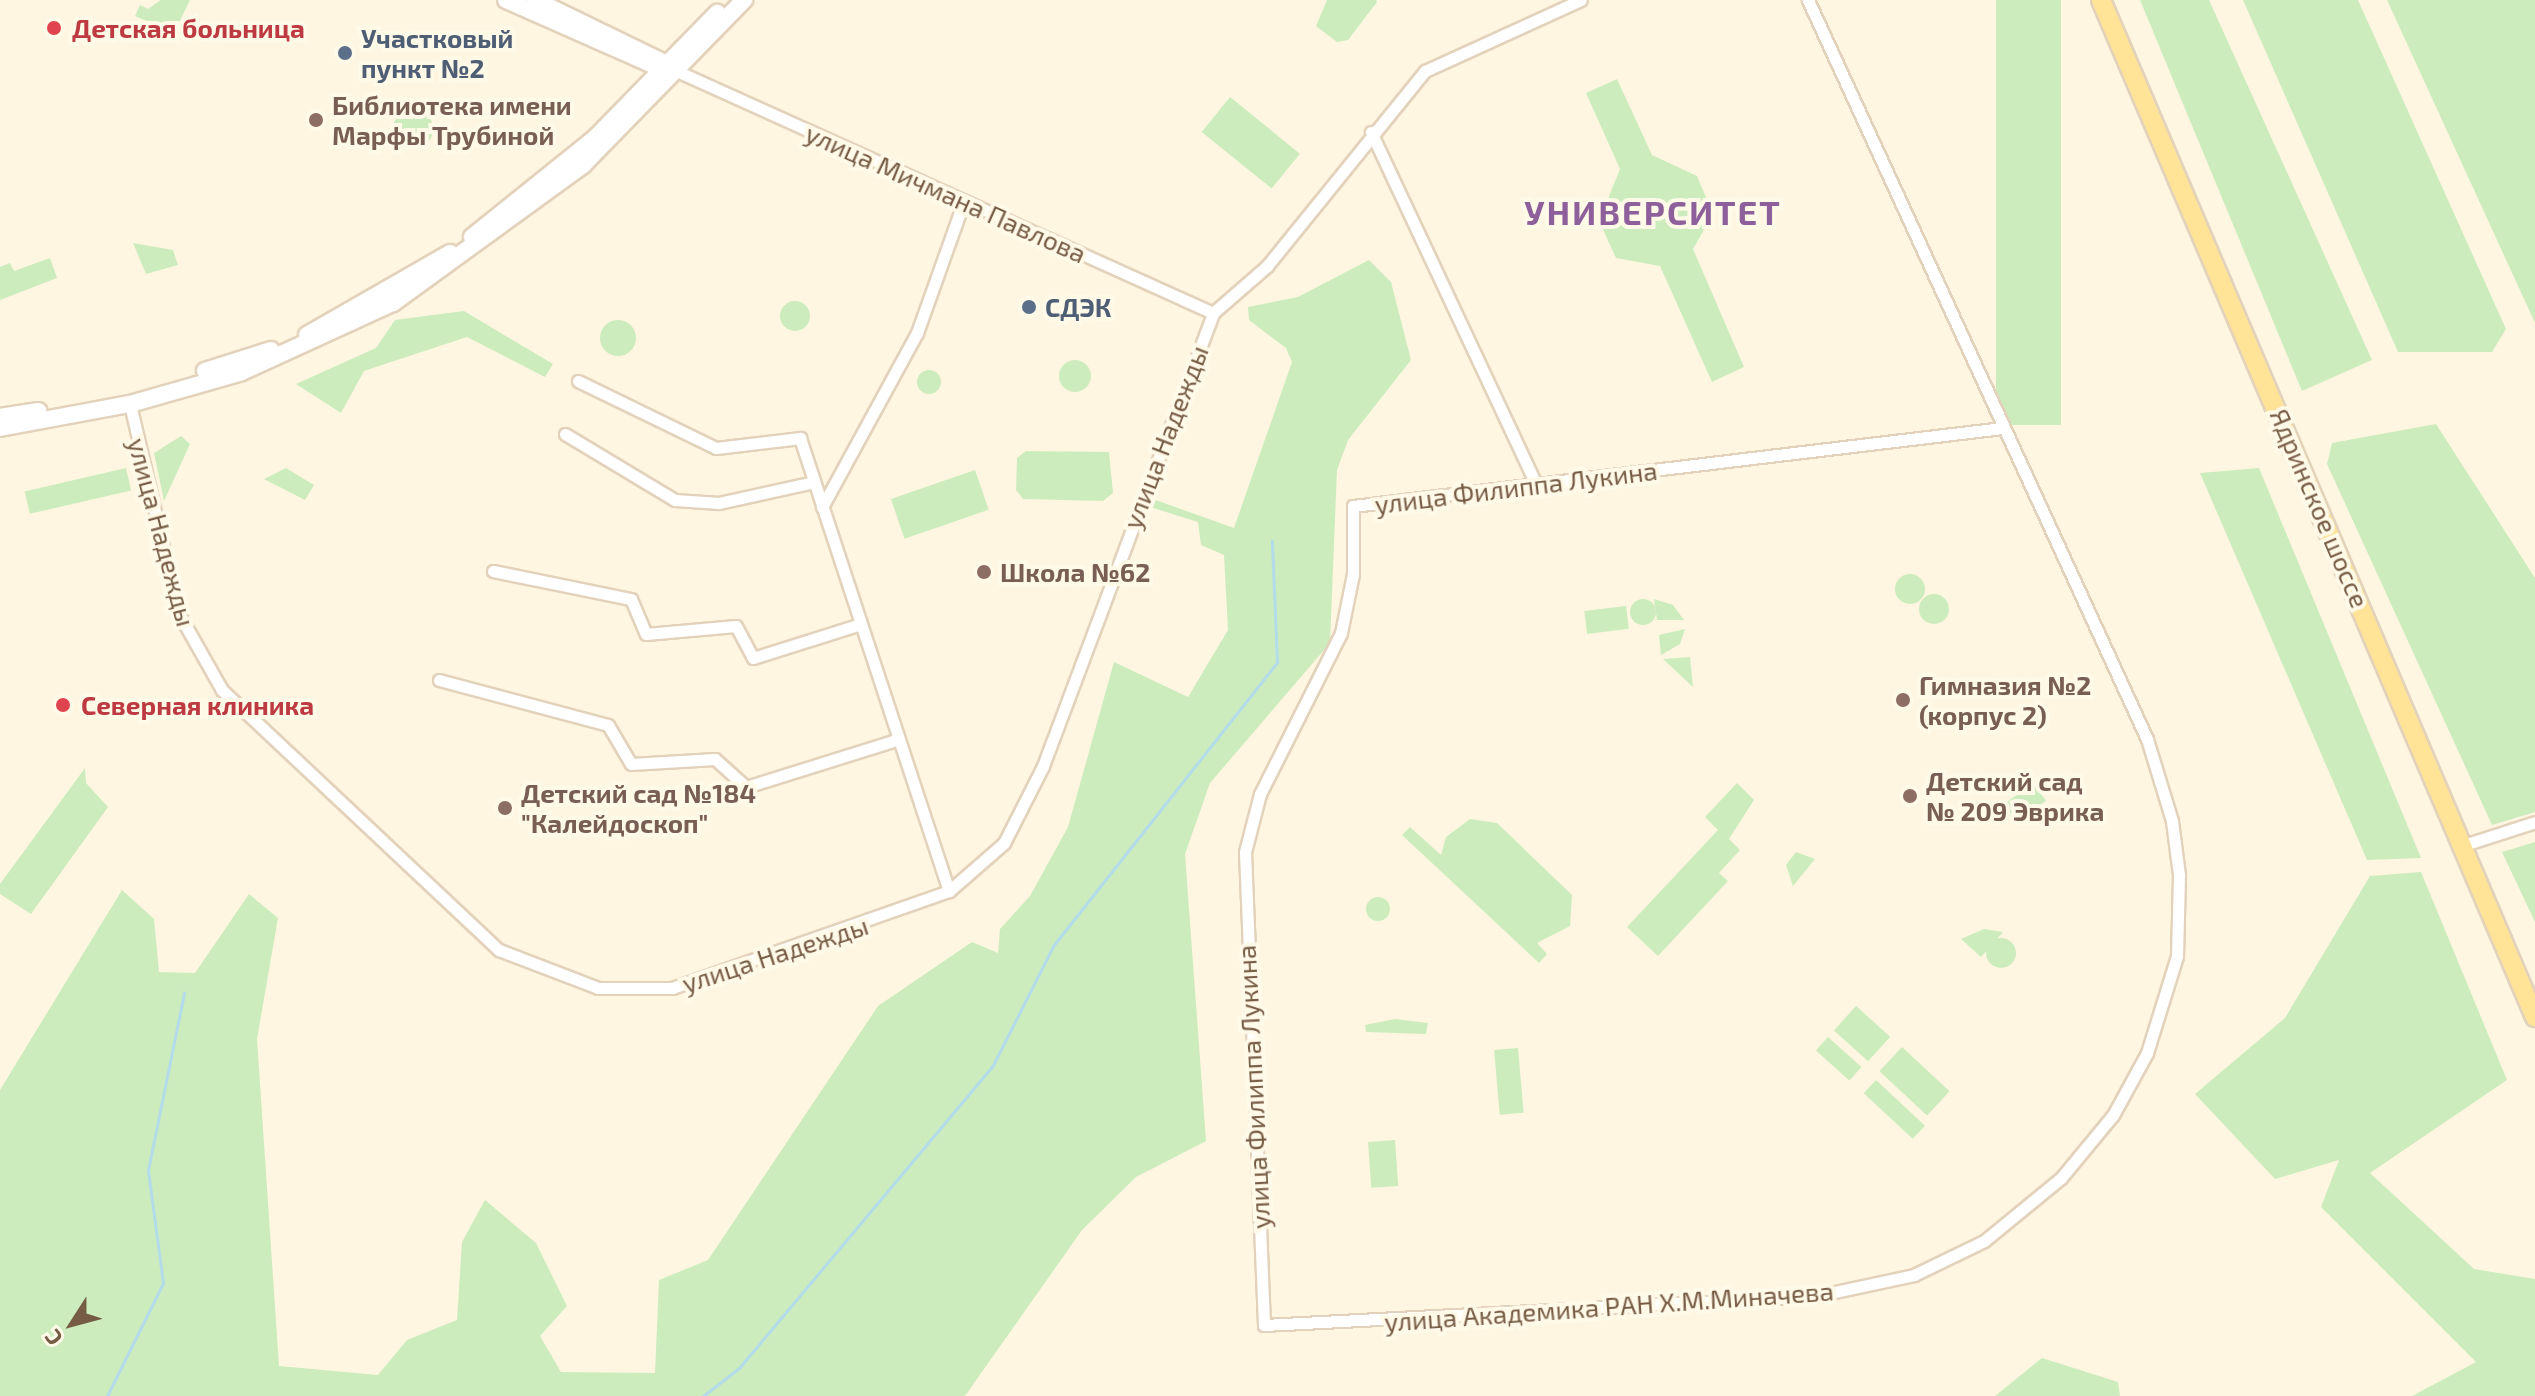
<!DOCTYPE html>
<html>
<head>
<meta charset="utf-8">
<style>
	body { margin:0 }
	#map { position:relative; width:2535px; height:1396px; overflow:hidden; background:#fef6e0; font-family:"Exo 2",sans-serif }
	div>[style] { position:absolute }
	.green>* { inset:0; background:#ccecbe; transform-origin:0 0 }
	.round { border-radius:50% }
	.stream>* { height:3px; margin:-1.5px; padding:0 1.5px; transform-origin:1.5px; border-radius:1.5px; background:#b3dbe9 }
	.roads { filter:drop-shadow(2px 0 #e3d2bb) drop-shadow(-2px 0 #e3d2bb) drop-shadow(0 2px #e3d2bb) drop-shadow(0 -2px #e3d2bb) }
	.street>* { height:11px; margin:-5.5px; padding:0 5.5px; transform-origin:5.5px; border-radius:5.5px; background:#fff }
	.secondary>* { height:16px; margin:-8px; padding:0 8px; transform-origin:8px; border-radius:8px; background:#fff }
	.primary>* { height:18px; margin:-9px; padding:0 9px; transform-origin:9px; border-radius:9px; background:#ffe396 }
	.dots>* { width:22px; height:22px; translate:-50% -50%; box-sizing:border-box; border:4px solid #fff9e8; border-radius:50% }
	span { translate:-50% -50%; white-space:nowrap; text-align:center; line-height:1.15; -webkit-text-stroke:8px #fff9e8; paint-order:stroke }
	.health-label { font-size:26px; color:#be3a42; font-weight:700 }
	.left { translate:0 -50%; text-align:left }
	.service-label { font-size:26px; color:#4e5e75; font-weight:700 }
	.education-label { font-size:26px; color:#785e54; font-weight:700 }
	.street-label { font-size:26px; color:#775c45 }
	.district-label { font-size:34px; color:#8e609b; font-weight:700; letter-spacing:2px }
	.north { position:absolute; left:32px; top:1284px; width:80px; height:80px; -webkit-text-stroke:6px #fff9e8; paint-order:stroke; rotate:234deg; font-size:22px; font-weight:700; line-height:32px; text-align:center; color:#775c45 }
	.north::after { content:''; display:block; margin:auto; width:28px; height:36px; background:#775c45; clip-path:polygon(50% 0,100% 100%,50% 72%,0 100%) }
</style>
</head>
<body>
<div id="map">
	<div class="green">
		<div style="clip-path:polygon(161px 0,190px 0,174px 33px,135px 16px,140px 5px,148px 9px)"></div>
		<div style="clip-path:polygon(1327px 0,1376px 0,1377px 2px,1348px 40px,1337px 42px,1316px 26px)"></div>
		<div style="left:1996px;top:0;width:65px;height:425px"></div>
		<div style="clip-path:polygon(2140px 0,2209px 0,2372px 360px,2302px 391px)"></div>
		<div style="clip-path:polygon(2243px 0,2358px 0,2506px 329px,2492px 352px,2398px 352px)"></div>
		<div style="clip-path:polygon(2387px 0,2535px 0,2535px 323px)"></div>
		<div style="clip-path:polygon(1617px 79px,1652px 155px,1697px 176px,1713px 214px,1693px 249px,1744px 367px,1712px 382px,1660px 266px,1616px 258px,1599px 221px,1620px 169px,1586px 93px)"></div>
		<div style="left:1230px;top:97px;width:90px;height:45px;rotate:39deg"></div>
		<div class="round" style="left:393px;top:109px;width:40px;height:40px"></div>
		<div style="clip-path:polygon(133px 243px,173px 250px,178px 265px,146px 274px)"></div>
		<div style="clip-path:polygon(50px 258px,57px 278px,0 300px,0 267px,10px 263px,14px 271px)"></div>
		<div style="clip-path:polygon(1369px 260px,1391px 282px,1411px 360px,1348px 440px,1337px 470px,1330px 643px,1210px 783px,1185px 854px,1206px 1141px,1136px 1177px,1082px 1230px,965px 1396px,0 1396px,0 1090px,122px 890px,154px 919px,159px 972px,195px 973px,249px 894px,278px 918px,257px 1039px,279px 1366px,378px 1375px,407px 1340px,457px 1320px,462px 1242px,485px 1200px,536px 1243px,567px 1306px,540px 1336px,561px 1372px,655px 1373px,659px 1280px,708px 1260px,878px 1006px,972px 942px,998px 953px,1000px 929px,1030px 896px,1068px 827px,1114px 662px,1188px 697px,1228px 630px,1224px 555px,1201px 545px,1198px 522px,1147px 506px,1150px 498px,1234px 528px,1292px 362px,1286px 348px,1249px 320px,1248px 307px,1298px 297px)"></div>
		<div class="round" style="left:780px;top:301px;width:30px;height:30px"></div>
		<div style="clip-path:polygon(464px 311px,553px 364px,545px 377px,467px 337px,364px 371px,341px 413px,296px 384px,376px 348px,395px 320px)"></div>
		<div class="round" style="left:600px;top:320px;width:36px;height:36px"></div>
		<div class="round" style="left:1059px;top:360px;width:32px;height:32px"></div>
		<div class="round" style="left:917px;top:370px;width:24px;height:24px"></div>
		<div style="clip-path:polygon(2436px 424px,2535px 578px,2535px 812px,2492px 825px,2327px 464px,2332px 443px)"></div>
		<div style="clip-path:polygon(181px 436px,190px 444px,164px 501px,154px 453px)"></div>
		<div style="clip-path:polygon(1026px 451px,1109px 452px,1113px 493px,1103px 501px,1023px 499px,1016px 490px,1017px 458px)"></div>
		<div style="left:126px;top:468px;width:23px;height:104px;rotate:77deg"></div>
		<div style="clip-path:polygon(286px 468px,314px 485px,305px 500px,264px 479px)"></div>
		<div style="clip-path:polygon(2259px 468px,2421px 858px,2367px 860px,2200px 473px)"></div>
		<div style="left:975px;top:470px;width:42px;height:89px;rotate:71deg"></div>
		<div class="round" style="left:1895px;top:574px;width:30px;height:30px"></div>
		<div class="round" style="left:1919px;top:594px;width:30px;height:30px"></div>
		<div style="clip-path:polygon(1654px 599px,1673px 605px,1684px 620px,1657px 620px)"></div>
		<div class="round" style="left:1630px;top:599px;width:26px;height:26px"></div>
		<div style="left:1626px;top:606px;width:23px;height:42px;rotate:83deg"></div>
		<div style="clip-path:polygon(1685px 629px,1680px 644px,1661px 655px,1659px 635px)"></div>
		<div style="clip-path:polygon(1690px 657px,1693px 687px,1663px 659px)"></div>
		<div style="clip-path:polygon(85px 768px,86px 783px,108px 807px,31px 914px,0 894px,0 884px)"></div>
		<div style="clip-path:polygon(1737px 783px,1754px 800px,1729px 839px,1740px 850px,1719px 873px,1728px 881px,1658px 956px,1627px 927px,1718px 830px,1705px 817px)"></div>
		<div style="left:2033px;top:783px;width:22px;height:39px;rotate:54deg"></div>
		<div style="clip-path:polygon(1470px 819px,1497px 823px,1572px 895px,1570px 926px,1537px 943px,1547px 954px,1539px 963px,1402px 835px,1410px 827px,1441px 855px,1446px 837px)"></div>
		<div style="clip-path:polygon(2535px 842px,2535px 922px,2502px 852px)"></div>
		<div style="clip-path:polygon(1796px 852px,1815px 859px,1793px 886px,1786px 865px)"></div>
		<div style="clip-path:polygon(2421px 872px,2507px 1080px,2370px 1173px,2474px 1269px,2535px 1279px,2535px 1396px,2412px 1396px,2476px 1362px,2321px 1207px,2339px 1160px,2275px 1179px,2195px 1094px,2285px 1018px,2370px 876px)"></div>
		<div class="round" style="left:1366px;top:897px;width:24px;height:24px"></div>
		<div style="clip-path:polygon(1984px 929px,2003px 932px,1981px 957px,1961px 939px)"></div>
		<div class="round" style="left:1986px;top:938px;width:30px;height:30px"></div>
		<div style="left:1856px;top:1006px;width:46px;height:33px;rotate:42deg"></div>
		<div style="clip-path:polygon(1395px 1019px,1428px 1023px,1426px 1034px,1366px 1032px,1365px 1025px)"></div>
		<div style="left:1828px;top:1037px;width:45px;height:18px;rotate:42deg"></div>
		<div style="left:1902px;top:1047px;width:65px;height:33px;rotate:43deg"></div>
		<div style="left:1518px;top:1048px;width:65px;height:24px;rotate:85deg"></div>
		<div style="left:1876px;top:1080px;width:67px;height:18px;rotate:43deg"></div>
		<div style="left:1395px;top:1140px;width:46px;height:27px;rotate:86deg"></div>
		<div style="clip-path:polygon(2042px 1358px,2118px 1382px,2120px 1396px,1995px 1396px)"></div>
	</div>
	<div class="stream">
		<div style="left:107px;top:1396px;width:126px;rotate:-63.6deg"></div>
		<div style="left:163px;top:1283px;width:114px;rotate:-97.6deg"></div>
		<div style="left:148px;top:1170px;width:181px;rotate:-78.5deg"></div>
		<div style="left:703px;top:1396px;width:46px;rotate:-37.9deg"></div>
		<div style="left:739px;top:1368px;width:393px;rotate:-50deg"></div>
		<div style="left:992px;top:1067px;width:136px;rotate:-63.2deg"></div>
		<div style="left:1053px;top:946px;width:362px;rotate:-51.7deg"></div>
		<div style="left:1277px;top:662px;width:121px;rotate:-92.4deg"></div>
	</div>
	<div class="roads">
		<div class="street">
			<div style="left:1808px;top:0;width:813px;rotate:65.36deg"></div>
			<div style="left:2147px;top:739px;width:86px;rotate:73deg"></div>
			<div style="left:2172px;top:821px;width:54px;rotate:82.6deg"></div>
			<div style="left:2179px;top:875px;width:81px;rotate:91.4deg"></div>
			<div style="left:2177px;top:956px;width:102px;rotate:107.2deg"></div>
			<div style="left:2147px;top:1053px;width:71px;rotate:118.7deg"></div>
			<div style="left:2113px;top:1115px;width:82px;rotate:129.5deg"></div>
			<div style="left:2061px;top:1178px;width:99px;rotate:140.7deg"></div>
			<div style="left:1984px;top:1241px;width:78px;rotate:154.1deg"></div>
			<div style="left:1914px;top:1275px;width:100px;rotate:167.9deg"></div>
			<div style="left:1816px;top:1296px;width:553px;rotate:176.99deg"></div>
			<div style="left:1264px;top:1325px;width:473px;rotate:-92.3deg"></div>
			<div style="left:1245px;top:852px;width:60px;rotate:-75.5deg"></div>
			<div style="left:1260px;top:794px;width:180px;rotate:-63.3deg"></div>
			<div style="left:1341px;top:633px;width:60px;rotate:-78.5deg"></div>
			<div style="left:1353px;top:574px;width:68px;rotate:-90deg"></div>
			<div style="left:1353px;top:506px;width:654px;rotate:-6.85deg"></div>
			<div style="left:679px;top:72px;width:586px;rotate:24.29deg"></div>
			<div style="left:1371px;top:132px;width:390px;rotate:64.9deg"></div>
			<div style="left:1213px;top:313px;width:72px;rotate:-41deg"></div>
			<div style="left:1267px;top:266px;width:251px;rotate:-51deg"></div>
			<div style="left:1425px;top:71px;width:171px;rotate:-24.5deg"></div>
			<div style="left:578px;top:381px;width:153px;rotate:25.9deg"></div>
			<div style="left:716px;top:448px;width:85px;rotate:-6.8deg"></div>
			<div style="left:800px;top:438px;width:477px;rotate:71.8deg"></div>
			<div style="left:130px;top:404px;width:216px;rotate:76.9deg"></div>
			<div style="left:179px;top:614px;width:87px;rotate:60.5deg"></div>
			<div style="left:222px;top:690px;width:380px;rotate:43.2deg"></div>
			<div style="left:499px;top:950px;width:106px;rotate:21deg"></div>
			<div style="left:598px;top:988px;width:74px"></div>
			<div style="left:672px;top:988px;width:293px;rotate:-19.3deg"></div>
			<div style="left:949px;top:891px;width:73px;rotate:-41.1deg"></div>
			<div style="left:1004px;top:843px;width:86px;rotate:-63.1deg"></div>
			<div style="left:1043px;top:766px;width:484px;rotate:-69.4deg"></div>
			<div style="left:565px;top:434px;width:128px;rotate:31deg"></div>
			<div style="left:675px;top:500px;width:44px;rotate:3.9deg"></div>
			<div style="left:719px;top:503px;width:97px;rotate:-12.5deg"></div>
			<div style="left:822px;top:507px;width:198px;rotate:-61.4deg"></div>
			<div style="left:917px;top:333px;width:140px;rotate:-70.4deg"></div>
			<div style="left:493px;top:571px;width:141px;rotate:11.5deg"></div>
			<div style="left:631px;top:599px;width:38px;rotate:67deg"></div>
			<div style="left:646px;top:634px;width:90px;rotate:-5.1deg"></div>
			<div style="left:736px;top:626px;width:36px;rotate:62deg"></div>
			<div style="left:753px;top:658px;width:113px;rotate:-17.5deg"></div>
			<div style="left:439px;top:680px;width:175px;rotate:14.9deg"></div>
			<div style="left:608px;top:725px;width:45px;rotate:59.5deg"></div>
			<div style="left:631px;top:764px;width:84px;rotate:-3.4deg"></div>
			<div style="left:715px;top:759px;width:42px;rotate:42.1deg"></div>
			<div style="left:746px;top:787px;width:160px;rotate:-17.4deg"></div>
			<div style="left:2464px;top:845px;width:75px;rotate:-17.9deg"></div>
		</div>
		<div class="secondary">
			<div style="left:506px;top:0;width:178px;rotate:23.8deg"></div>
			<div style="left:535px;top:0;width:156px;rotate:25.9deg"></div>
			<div style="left:472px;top:237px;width:158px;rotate:-38.8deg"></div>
			<div style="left:595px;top:138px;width:175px;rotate:-45.7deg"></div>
			<div style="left:307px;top:335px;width:165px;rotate:-29.8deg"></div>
			<div style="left:205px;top:371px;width:69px;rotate:-17.7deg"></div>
			<div style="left:0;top:417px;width:39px;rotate:-9deg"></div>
			<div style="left:0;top:428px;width:132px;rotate:-10.5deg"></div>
			<div style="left:130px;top:404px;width:116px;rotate:-15.9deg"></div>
			<div style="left:242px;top:372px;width:166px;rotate:-24.6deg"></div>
			<div style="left:393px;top:303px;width:235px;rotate:-36deg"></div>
			<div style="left:583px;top:165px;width:231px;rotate:-45.7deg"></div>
		</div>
		<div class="primary">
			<div style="left:2101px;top:0;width:1106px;rotate:66.89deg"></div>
		</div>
	</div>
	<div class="dots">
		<div style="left:54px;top:28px;background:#e0444e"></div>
		<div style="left:345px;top:53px;background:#5c6f8a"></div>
		<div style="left:316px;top:120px;background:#8d6e63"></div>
		<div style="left:1029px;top:307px;background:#5c6f8a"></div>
		<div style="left:984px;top:572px;background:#8d6e63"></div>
		<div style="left:1903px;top:700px;background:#8d6e63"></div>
		<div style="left:63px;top:705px;background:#e0444e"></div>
		<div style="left:1910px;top:796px;background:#8d6e63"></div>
		<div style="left:505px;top:808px;background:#8d6e63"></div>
	</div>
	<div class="health-label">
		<span class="left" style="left:72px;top:28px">Детская больница</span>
		<span class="left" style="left:81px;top:705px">Северная клиника</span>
	</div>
	<div class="service-label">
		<span class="left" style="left:361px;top:53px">Участковый<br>пункт №2</span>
		<span class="left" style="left:1045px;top:307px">СДЭК</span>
	</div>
	<div class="education-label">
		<span class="left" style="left:332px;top:120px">Библиотека имени<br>Марфы Трубиной</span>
		<span class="left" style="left:1000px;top:572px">Школа №62</span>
		<span class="left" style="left:1919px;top:700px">Гимназия №2<br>(корпус 2)</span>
		<span class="left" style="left:1926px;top:796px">Детский сад<br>№ 209 Эврика</span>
		<span class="left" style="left:521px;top:808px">Детский сад №184<br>"Калейдоскоп"</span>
	</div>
	<div class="street-label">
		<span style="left:946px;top:193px;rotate:24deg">улица Мичмана Павлова</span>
		<span style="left:1165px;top:437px;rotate:-69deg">улица Надежды</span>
		<span style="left:1516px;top:487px;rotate:-7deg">улица Филиппа Лукина</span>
		<span style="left:2320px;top:508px;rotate:67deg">Ядринское шоссе</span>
		<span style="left:162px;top:532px;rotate:75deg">улица Надежды</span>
		<span style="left:775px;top:954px;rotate:-18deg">улица Надежды</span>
		<span style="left:1253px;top:1087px;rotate:-93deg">улица Филиппа Лукина</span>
		<span style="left:1609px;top:1306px;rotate:-4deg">улица Академика РАН Х.М.Миначева</span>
	</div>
	<div class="district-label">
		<span style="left:1653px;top:212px">УНИВЕРСИТЕТ</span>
	</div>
	<div class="north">С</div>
</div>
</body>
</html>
